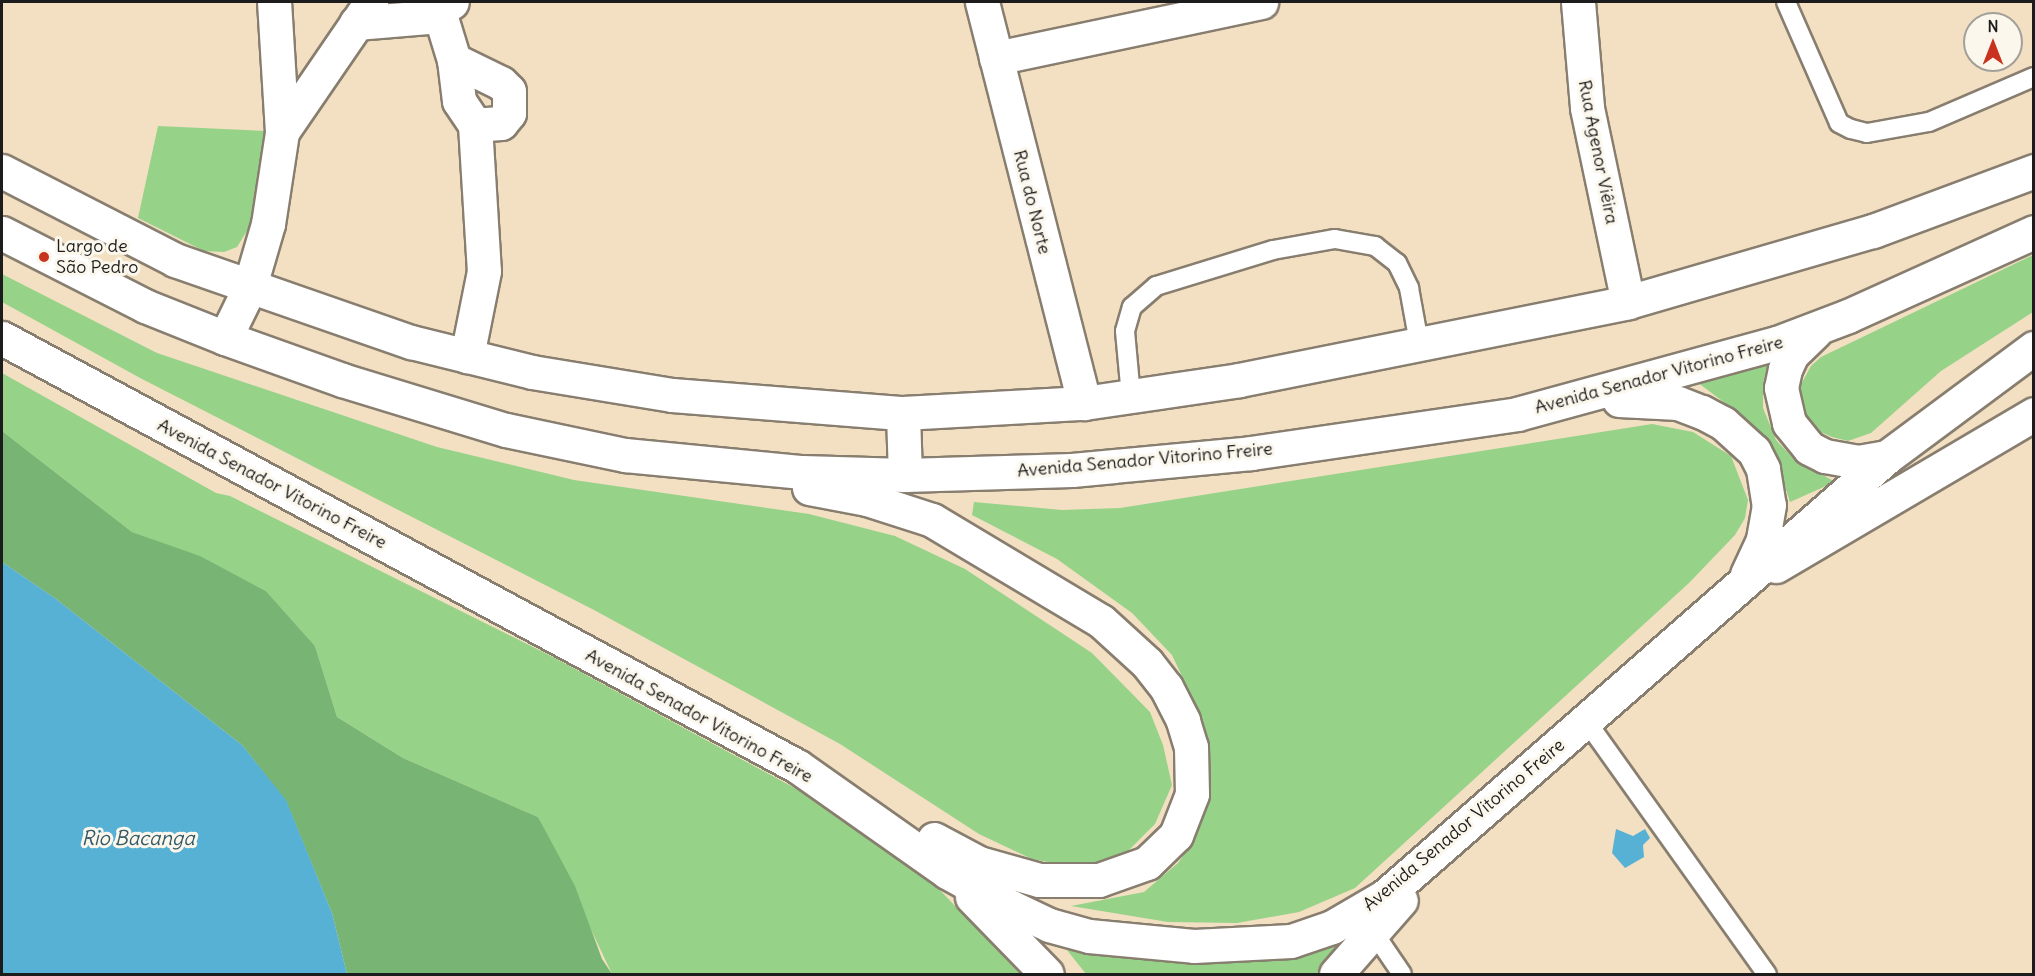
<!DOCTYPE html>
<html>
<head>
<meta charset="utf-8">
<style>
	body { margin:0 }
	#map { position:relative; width:2035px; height:976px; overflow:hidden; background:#f3dfc2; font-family:Delius,sans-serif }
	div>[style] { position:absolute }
	.green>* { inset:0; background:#96d388 }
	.forest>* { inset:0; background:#78b574 }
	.water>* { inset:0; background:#56b1d4 }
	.roads { filter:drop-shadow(2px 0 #887e6f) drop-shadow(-2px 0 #887e6f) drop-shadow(0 2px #887e6f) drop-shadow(0 -2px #887e6f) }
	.service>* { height:18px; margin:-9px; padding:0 9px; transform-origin:9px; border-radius:9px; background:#fff }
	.minor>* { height:33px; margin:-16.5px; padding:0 16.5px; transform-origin:16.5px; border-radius:16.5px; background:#fff }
	.tertiary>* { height:33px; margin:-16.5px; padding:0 16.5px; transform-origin:16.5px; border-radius:16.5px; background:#fff }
	.secondary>* { height:33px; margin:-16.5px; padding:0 16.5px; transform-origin:16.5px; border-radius:16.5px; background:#fff }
	.primary>* { height:33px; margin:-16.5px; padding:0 16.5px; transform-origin:16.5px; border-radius:16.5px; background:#fff }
	.dots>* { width:16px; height:16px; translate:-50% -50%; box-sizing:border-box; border:3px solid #fbf7ec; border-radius:50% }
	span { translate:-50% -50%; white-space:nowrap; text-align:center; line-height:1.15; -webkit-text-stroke:6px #fbf7ec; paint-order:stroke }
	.street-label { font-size:18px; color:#1c1c1c }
	.poi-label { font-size:18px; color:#1c1c1c }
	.left { translate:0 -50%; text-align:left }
	.water-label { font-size:20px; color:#335866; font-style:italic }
	.frame { position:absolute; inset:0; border:3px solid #1c1c1c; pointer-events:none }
	.north { position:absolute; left:1963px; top:12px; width:60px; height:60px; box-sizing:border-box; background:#fbf7ec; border:2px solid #a29f99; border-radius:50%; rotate:0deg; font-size:16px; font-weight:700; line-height:24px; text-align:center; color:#1c1c1c }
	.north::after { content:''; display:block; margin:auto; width:21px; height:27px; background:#c8321e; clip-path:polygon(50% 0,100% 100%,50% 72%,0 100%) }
</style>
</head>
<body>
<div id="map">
	<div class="green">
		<div style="clip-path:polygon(158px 126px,265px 131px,255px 218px,237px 247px,224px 252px,204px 251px,138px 218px)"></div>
		<div style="clip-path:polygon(2033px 255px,2033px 312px,1941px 371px,1871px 433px,1848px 441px,1832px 437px,1818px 431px,1801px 414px,1800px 386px,1811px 366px,1821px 357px)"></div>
		<div style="clip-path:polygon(2px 274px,157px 353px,437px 447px,574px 480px,809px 514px,895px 536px,965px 569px,1092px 653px,1150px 712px,1163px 745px,1172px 785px,1155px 824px,1128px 851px,1099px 862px,1064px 865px,1032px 859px,979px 834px,840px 744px,594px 610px,142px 379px,2px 302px)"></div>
		<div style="clip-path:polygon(1769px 361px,1763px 383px,1763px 408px,1776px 440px,1792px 457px,1835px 482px,1790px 502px,1777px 461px,1765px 439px,1745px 418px,1697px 382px)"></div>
		<div style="clip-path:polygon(2px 373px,216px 493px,230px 496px,553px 657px,824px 804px,889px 846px,936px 886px,1020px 974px,612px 974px,538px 817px,403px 758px,337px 717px,315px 646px,266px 591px,200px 557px,132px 532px,2px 431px)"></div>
		<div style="clip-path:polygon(1652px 424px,1693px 432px,1731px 456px,1748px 500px,1745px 518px,1735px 535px,1689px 583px,1355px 888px,1299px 912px,1237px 923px,1168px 922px,1071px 906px,1144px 892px,1178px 863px,1193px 842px,1203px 815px,1208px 783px,1207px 756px,1197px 708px,1172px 655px,1132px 613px,1057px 559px,972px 515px,974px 502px,1062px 510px,1120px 508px)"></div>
		<div style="clip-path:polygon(1349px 929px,1316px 974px,1086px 974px,1063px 945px)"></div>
	</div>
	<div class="forest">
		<div style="clip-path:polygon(2px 431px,132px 532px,200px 556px,266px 591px,315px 646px,337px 717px,403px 758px,538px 817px,575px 886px,602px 959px,612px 974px,347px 974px,332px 913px,286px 801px,242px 745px,56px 599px,2px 562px)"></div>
	</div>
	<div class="water">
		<div style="clip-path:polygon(2px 562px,56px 599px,242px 745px,286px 800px,332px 913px,347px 974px,2px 974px)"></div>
		<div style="clip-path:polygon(1616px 829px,1633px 836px,1645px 829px,1650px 838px,1643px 845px,1644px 857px,1625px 868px,1612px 853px)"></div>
	</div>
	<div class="roads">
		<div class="service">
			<div style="left:1786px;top:2px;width:132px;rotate:66.3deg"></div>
			<div style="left:1839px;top:123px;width:13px;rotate:27deg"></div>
			<div style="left:1851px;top:129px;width:16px;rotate:14deg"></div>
			<div style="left:1867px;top:133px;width:63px;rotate:-10.1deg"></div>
			<div style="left:1929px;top:122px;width:114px;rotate:-23.2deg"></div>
			<div style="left:1131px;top:396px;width:65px;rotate:-95.3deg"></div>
			<div style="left:1125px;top:331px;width:25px;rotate:-74deg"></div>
			<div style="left:1132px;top:307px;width:32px;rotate:-41deg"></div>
			<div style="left:1156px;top:286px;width:122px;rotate:-17.1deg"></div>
			<div style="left:1273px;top:250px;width:63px;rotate:-10.1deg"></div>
			<div style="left:1335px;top:239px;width:41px;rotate:9.9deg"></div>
			<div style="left:1375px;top:246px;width:28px;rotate:38deg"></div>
			<div style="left:1397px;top:263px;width:28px;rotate:64deg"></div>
			<div style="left:1409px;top:288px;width:56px;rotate:79.7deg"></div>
			<div style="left:1587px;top:722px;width:310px;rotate:54.5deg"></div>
			<div style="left:1372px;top:930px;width:53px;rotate:55.7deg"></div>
		</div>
		<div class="minor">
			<div style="left:1578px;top:2px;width:106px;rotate:85.1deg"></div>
			<div style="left:1587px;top:108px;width:198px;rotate:78.1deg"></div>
			<div style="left:439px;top:11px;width:51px;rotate:73deg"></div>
			<div style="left:454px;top:60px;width:41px;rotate:83deg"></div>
			<div style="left:459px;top:101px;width:29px;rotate:56deg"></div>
			<div style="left:475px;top:125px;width:146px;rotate:86.5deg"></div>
			<div style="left:484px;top:271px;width:87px;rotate:101.3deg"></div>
			<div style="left:356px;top:23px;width:72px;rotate:-4.8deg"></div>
			<div style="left:428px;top:17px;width:28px;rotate:-32deg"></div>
			<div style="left:996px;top:58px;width:271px;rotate:-11.9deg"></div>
			<div style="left:454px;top:60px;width:52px;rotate:26.1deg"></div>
			<div style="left:501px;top:83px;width:11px;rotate:45deg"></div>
			<div style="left:509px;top:91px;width:22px;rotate:90deg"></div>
			<div style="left:509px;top:113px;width:13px;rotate:129deg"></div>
			<div style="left:501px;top:123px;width:26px;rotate:176deg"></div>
			<div style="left:282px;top:132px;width:158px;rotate:-55.6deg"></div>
			<div style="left:225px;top:338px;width:55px;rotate:-63.9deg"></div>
			<div style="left:249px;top:289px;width:68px;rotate:-73.7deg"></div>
			<div style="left:268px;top:224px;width:93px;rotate:-81.3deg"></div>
			<div style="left:282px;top:132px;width:130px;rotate:-93.5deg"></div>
		</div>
		<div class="tertiary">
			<div style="left:982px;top:2px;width:414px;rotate:75.7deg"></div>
			<div style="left:2px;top:171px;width:195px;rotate:27.2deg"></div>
			<div style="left:175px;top:260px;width:250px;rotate:19.2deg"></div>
			<div style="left:411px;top:342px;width:125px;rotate:13.9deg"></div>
			<div style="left:532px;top:372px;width:142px;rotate:9.3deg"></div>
			<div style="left:672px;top:395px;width:232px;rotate:4.5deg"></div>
			<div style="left:903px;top:413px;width:181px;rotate:-3.2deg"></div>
			<div style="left:1084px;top:403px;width:157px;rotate:-8.4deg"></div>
			<div style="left:1239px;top:380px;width:397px;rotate:-11.3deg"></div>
			<div style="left:1628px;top:302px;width:255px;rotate:-16.2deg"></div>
			<div style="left:1873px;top:231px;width:172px;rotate:-20.4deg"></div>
			<div style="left:903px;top:413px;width:62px;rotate:88.2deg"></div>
		</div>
		<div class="secondary">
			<div style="left:1776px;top:566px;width:299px;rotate:-30.5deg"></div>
		</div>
		<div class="primary">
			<div style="left:2px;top:233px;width:161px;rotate:27deg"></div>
			<div style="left:145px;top:306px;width:86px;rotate:21.8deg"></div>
			<div style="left:225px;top:338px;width:124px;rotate:19.7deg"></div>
			<div style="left:342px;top:380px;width:171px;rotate:17deg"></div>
			<div style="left:506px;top:430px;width:122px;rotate:11.9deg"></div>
			<div style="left:625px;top:455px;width:178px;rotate:5.5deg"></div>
			<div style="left:802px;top:472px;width:103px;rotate:1.7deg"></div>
			<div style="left:905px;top:475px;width:167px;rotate:-1.7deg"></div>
			<div style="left:1072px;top:470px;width:180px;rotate:-5.4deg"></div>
			<div style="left:1251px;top:453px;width:269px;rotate:-8.3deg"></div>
			<div style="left:1517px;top:414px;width:270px;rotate:-15.3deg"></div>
			<div style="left:1777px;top:343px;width:76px;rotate:-20.8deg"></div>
			<div style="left:1848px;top:316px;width:204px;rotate:-24.3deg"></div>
			<div style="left:1815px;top:332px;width:32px;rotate:136deg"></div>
			<div style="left:1792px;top:354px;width:17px;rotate:115deg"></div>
			<div style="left:1785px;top:369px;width:19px;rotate:102deg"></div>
			<div style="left:1781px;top:388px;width:36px;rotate:77deg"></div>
			<div style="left:1789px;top:423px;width:32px;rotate:51deg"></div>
			<div style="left:1809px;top:448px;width:18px;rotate:27deg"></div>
			<div style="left:1825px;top:456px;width:34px;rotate:10deg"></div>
			<div style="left:1858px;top:462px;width:29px;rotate:-10deg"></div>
			<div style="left:2px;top:338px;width:903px;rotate:28.3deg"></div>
			<div style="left:797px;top:766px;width:184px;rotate:35.2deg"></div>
			<div style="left:947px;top:872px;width:73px;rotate:28.7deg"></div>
			<div style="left:1011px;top:907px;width:42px;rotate:25.3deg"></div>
			<div style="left:1049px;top:925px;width:41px;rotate:15.4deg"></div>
			<div style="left:1089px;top:936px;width:105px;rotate:5.4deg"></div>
			<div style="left:1194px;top:946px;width:97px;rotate:-3deg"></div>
			<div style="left:1291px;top:941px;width:43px;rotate:-18.9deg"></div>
			<div style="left:1332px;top:927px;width:61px;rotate:-30.3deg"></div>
			<div style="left:1385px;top:896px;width:667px;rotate:-41.17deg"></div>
			<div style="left:1887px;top:457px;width:183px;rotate:-36.6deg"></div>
			<div style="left:1619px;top:400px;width:59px;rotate:2.9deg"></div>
			<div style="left:1678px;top:403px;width:26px;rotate:21deg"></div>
			<div style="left:1702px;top:412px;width:24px;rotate:28deg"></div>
			<div style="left:1723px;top:423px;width:42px;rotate:42.1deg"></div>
			<div style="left:1754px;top:451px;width:20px;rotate:63deg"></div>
			<div style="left:1763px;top:469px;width:36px;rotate:81deg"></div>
			<div style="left:1769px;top:505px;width:36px;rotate:100deg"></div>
			<div style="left:1763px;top:540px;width:38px;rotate:115deg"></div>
			<div style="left:809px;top:488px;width:59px;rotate:10.7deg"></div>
			<div style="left:867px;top:499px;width:68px;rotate:17.9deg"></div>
			<div style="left:932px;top:520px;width:197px;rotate:30.9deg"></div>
			<div style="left:1101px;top:621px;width:62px;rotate:42.4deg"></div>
			<div style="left:1147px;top:663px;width:31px;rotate:52deg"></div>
			<div style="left:1166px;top:687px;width:38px;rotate:63deg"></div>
			<div style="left:1183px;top:721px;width:27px;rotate:73deg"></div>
			<div style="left:1191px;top:747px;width:47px;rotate:88.8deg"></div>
			<div style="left:1192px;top:794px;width:44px;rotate:111.3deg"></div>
			<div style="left:1176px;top:835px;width:40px;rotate:136deg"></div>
			<div style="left:1147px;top:863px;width:51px;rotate:160.5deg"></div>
			<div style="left:1099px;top:880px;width:60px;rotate:180deg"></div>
			<div style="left:1039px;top:880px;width:62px;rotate:-164.2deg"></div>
			<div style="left:979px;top:863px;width:51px;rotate:-151.9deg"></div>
			<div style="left:972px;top:897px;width:107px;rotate:45.8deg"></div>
			<div style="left:1336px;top:974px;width:98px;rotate:-48.7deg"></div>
		</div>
	</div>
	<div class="dots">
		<div style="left:44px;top:257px;background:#c8321e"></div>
	</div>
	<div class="street-label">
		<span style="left:1598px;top:152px;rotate:79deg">Rua Agenor Viêira</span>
		<span style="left:1032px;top:202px;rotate:76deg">Rua do Norte</span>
		<span style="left:1659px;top:375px;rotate:-15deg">Avenida Senador Vitorino Freire</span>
		<span style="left:1145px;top:460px;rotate:-5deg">Avenida Senador Vitorino Freire</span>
		<span style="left:272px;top:484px;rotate:28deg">Avenida Senador Vitorino Freire</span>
		<span style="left:699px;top:716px;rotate:29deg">Avenida Senador Vitorino Freire</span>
		<span style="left:1464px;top:825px;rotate:-40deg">Avenida Senador Vitorino Freire</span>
	</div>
	<div class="poi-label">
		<span class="left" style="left:56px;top:257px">Largo de<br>São Pedro</span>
	</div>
	<div class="water-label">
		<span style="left:138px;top:837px">Rio Bacanga</span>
	</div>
	<div class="frame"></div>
	<div class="north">N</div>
</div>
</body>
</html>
